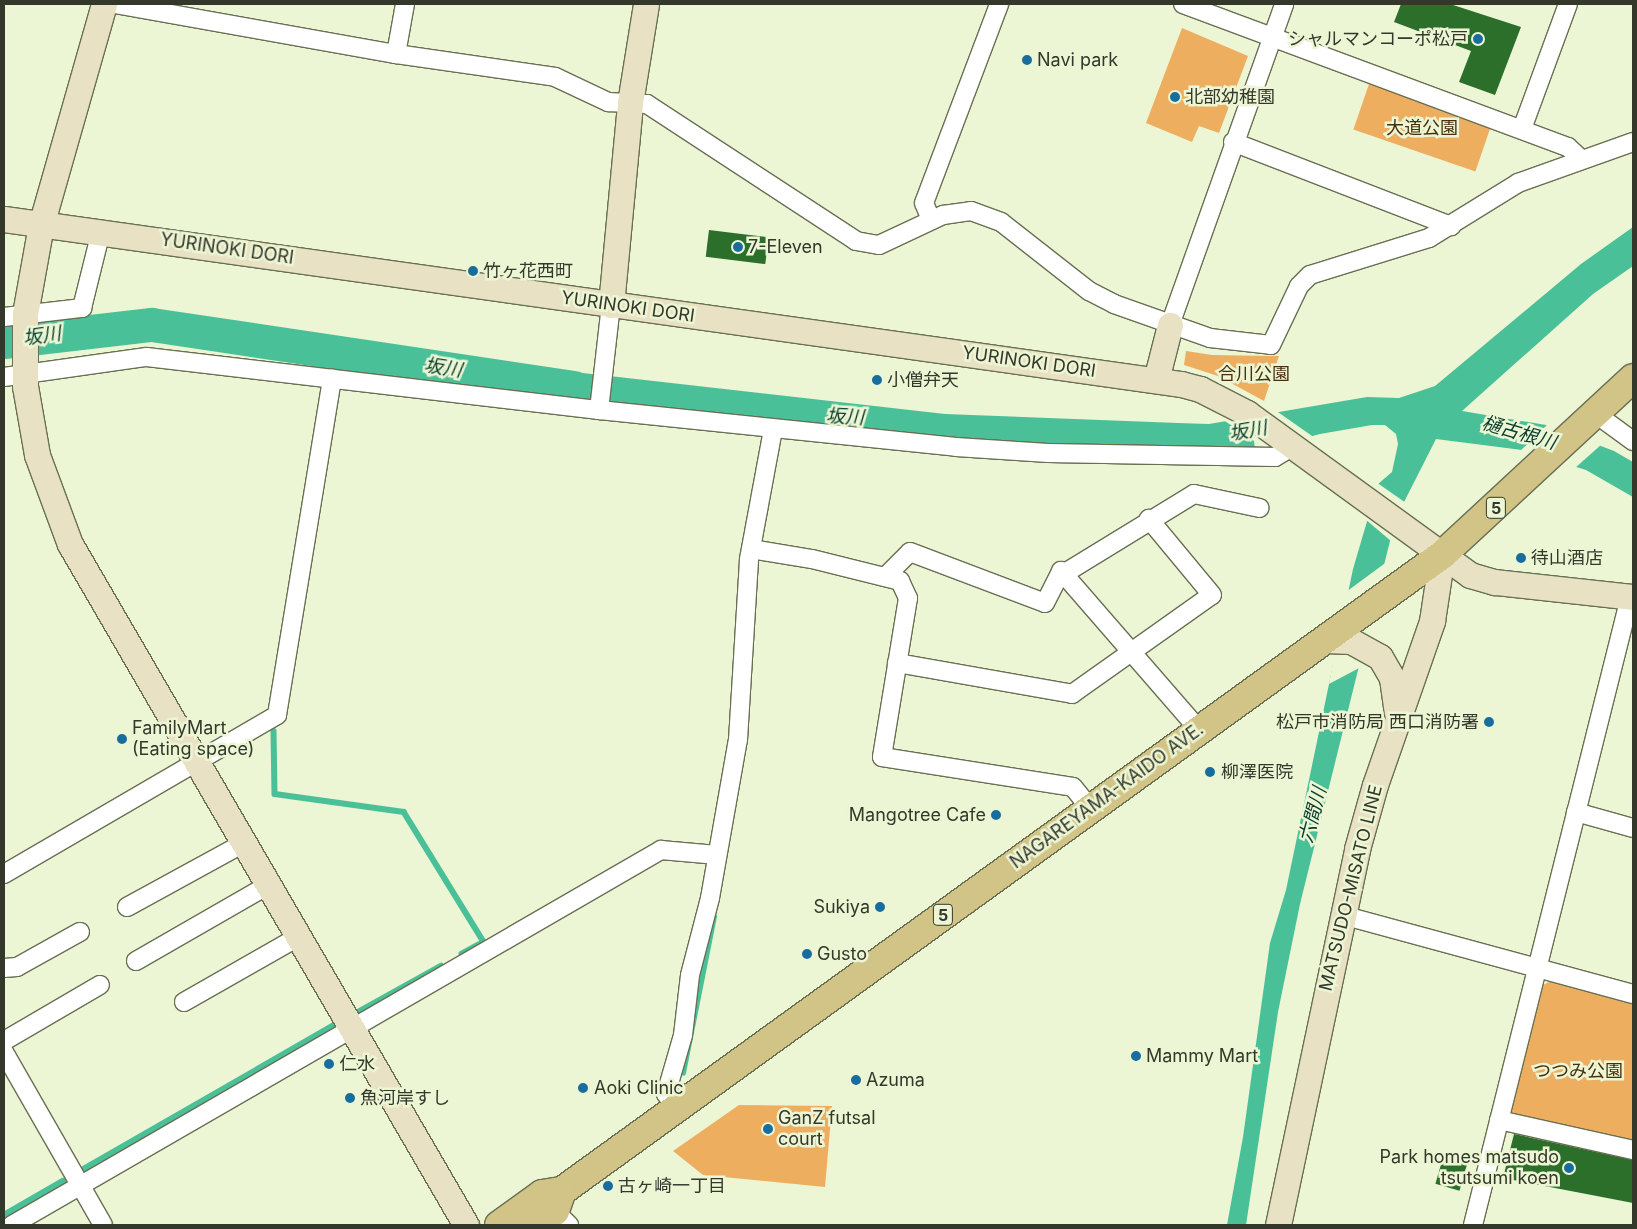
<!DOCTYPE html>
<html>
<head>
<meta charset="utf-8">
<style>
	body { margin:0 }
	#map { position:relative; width:1637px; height:1229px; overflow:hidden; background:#ecf5d4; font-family:Inter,"Noto Sans JP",sans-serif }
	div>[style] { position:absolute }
	.green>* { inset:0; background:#eeae60; transform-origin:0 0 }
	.water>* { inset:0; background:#4ac098 }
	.pier>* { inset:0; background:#ecf5d4 }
	.stream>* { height:5.5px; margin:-2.75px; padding:0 2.75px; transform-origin:2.75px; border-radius:2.75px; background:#4ac098 }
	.river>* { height:34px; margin:-17px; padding:0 17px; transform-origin:17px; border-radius:17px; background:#4ac098 }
	.building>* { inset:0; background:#2c6f2b; transform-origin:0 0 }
	.roads { filter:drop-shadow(1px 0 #686f53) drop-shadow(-1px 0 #686f53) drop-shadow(0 1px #686f53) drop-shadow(0 -1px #686f53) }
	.street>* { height:18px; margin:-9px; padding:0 9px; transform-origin:9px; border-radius:9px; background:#fff }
	.secondary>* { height:25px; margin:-12.5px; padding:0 12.5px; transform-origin:12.5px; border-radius:12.5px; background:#e8e1c3 }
	.primary>* { height:28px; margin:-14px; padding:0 14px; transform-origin:14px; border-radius:14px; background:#d2c386 }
	.dots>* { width:14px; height:14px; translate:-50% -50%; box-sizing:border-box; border:2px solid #ecf5d4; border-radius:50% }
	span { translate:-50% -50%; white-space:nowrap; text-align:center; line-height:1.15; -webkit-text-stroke:5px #ecf5d4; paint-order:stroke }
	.shield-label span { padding:1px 4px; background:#ecf5d4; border:1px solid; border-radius:4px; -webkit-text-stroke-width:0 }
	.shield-label { font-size:16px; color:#34382b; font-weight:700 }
	.poi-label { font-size:18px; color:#34382b }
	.right { translate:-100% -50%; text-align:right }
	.left { translate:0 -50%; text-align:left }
	.park-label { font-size:18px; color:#482f0c }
	.street-label { font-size:18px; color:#34382b }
	.water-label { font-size:19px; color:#083d2d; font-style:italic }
	.frame { position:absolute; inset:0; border:5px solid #34382b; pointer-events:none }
</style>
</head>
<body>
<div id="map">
	<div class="green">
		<div style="clip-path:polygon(1182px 28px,1248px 56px,1219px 133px,1199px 126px,1192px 142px,1146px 123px)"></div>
		<div style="left:1369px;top:84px;width:129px;height:48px;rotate:19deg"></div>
		<div style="clip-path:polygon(1186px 351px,1212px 355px,1279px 356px,1264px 401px,1218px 376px,1184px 365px)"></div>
		<div style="clip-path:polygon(1551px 981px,1633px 1003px,1633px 1144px,1512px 1114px,1510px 1108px,1541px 986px)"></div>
		<div style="clip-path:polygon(739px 1105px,832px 1106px,825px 1187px,703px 1175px,673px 1151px)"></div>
	</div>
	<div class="water">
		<div style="clip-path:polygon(1633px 227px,1633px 266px,1593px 294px,1462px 411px,1546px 425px,1614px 451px,1633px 462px,1633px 497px,1586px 470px,1522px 450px,1436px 439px,1404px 502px,1390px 541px,1300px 904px,1278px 1012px,1246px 1225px,1227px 1225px,1243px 1137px,1270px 943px,1286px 890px,1353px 569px,1378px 484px,1392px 472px,1398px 444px,1396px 434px,1385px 425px,1372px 425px,1320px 434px,1257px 451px,1112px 448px,844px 430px,525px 397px,530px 367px,945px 414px,1178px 423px,1209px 424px,1367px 397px,1399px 398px,1435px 386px,1581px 264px)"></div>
	</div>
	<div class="pier">
		<div style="clip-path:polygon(1275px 410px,1315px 438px,1255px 449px,1254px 441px,1222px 419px)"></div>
		<div style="clip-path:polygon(1549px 423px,1602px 444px,1575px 468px,1520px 451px)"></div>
		<div style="clip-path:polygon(1376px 482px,1406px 503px,1391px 541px,1365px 519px)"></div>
		<div style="clip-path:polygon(1388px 561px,1361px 667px,1329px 684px,1346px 592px)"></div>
	</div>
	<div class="stream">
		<div style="left:274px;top:731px;width:63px;rotate:89.1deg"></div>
		<div style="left:275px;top:794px;width:130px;rotate:7.9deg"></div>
		<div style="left:404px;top:812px;width:153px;rotate:58.4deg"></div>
		<div style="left:484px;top:942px;width:25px;rotate:151deg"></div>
		<div style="left:351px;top:1016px;width:103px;rotate:-29.1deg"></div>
		<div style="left:683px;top:1073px;width:159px;rotate:-78.8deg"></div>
		<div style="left:82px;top:1170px;width:299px;rotate:-29.9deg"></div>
		<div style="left:4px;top:1215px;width:68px;rotate:-30deg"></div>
	</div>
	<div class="river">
		<div style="left:4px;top:342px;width:149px;rotate:-6.6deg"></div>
		<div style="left:152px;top:325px;width:427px;rotate:8.5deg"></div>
	</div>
	<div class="building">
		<div style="clip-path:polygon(1401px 4px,1450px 4px,1521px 27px,1495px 95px,1459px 82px,1471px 51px,1394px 22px)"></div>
		<div style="left:709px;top:230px;width:60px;height:27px;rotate:7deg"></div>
		<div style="clip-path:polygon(1514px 1134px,1633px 1160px,1633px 1203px,1503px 1178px)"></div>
		<div style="left:1444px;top:1154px;width:25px;height:31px;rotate:16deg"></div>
	</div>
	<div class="roads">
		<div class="street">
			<div style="left:115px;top:4px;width:285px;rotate:10.1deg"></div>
			<div style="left:396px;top:54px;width:161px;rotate:8.2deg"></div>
			<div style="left:555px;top:77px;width:59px;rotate:25.3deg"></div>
			<div style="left:608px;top:102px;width:39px;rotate:3deg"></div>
			<div style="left:647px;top:104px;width:250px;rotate:33.2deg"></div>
			<div style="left:856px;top:241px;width:23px;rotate:10deg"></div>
			<div style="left:879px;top:245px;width:71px;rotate:-25.1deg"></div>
			<div style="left:943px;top:215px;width:28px;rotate:-8deg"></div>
			<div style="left:971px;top:211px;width:32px;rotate:20deg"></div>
			<div style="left:1001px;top:222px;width:112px;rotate:38.1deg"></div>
			<div style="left:1089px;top:291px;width:28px;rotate:27deg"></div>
			<div style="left:1114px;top:304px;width:102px;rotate:19.5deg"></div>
			<div style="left:1210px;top:338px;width:61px;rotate:6.5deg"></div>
			<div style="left:1271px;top:345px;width:65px;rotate:-64.6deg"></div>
			<div style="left:1299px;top:286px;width:16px;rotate:-45deg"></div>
			<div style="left:1310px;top:275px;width:125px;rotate:-17.3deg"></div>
			<div style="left:1429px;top:238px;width:105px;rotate:-31.7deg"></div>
			<div style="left:1518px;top:183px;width:122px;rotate:-19.6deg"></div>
			<div style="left:1183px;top:4px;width:411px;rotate:20.4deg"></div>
			<div style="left:1568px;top:147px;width:18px;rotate:43deg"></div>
			<div style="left:396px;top:54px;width:51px;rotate:-79.8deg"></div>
			<div style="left:1522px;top:129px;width:133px;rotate:-69.8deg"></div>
			<div style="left:1233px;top:142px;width:234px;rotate:21.1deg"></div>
			<div style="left:931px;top:220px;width:18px;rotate:-112deg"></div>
			<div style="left:924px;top:203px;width:213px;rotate:-69.3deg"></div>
			<div style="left:4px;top:317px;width:79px;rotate:-6.6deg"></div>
			<div style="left:82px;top:308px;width:79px;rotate:-76.1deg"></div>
			<div style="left:1170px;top:325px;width:341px;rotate:-70.4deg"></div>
			<div style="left:4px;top:377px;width:144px;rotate:-8deg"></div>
			<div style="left:147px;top:357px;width:455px;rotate:6.7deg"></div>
			<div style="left:599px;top:410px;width:359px;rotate:5.9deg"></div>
			<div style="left:956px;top:447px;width:92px;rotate:3.7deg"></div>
			<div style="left:1048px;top:453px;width:227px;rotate:1deg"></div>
			<div style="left:1275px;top:457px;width:21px;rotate:-31deg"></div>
			<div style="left:599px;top:410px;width:106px;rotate:-83.5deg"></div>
			<div style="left:1596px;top:414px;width:46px;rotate:36.1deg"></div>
			<div style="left:751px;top:549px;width:62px;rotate:9.3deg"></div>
			<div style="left:812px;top:559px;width:91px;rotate:14deg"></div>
			<div style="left:900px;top:581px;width:19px;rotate:65deg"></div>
			<div style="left:908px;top:598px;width:161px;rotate:99.3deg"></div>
			<div style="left:882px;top:757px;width:193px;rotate:8.9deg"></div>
			<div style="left:1073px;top:787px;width:27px;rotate:51deg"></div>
			<div style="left:1065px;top:573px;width:151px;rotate:-31.5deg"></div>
			<div style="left:1194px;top:494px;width:67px;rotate:12deg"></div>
			<div style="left:885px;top:577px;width:35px;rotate:-45deg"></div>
			<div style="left:910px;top:552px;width:144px;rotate:20.7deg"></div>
			<div style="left:1045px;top:603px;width:36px;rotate:-63deg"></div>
			<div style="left:1061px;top:571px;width:211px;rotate:49deg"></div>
			<div style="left:897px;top:663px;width:178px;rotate:10deg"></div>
			<div style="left:1072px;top:694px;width:171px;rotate:-35.3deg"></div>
			<div style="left:1212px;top:595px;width:99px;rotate:-129.7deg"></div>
			<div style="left:1576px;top:812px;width:59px;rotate:15.7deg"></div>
			<div style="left:4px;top:874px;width:316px;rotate:-30.2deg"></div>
			<div style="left:277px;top:715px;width:341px;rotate:-80.7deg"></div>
			<div style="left:127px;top:907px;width:133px;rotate:-28.7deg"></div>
			<div style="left:1342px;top:915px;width:302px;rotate:15.2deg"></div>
			<div style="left:136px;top:961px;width:152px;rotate:-29.9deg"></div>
			<div style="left:4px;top:968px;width:13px;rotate:-4deg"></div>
			<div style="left:17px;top:967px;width:72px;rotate:-29.1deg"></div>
			<div style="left:184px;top:1002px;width:131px;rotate:-29.7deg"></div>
			<div style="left:4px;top:1041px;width:111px;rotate:-30.3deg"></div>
			<div style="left:4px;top:1052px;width:199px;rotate:60.2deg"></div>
			<div style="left:677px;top:1109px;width:19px;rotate:-126deg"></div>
			<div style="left:666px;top:1094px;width:61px;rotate:-73.9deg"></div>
			<div style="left:683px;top:1035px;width:60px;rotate:-83.3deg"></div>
			<div style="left:690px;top:975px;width:80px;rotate:-75.4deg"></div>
			<div style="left:710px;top:898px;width:160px;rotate:-80deg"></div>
			<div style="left:738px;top:740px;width:181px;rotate:-86.5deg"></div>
			<div style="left:749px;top:559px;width:132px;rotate:-79.5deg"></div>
			<div style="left:1499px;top:1120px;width:137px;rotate:12.6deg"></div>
			<div style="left:555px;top:1211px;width:20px;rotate:45deg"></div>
			<div style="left:12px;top:1225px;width:750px;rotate:-30.02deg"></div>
			<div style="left:661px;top:850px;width:56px;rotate:5.1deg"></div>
			<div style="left:1473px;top:1225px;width:647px;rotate:-75.96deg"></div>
		</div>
		<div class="secondary">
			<div style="left:104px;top:4px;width:230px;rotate:105.9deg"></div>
			<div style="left:41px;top:225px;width:90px;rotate:100.2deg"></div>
			<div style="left:25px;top:314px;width:72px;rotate:90deg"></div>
			<div style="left:25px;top:386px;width:70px;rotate:80.1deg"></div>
			<div style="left:37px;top:455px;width:95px;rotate:69.7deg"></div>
			<div style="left:70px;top:544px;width:788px;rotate:59.82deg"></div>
			<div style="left:4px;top:219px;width:1189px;rotate:7.98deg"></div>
			<div style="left:1181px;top:384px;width:20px;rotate:15deg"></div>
			<div style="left:1200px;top:389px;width:53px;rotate:27.1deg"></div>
			<div style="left:1247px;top:413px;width:276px;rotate:36deg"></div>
			<div style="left:1470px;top:575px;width:26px;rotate:16deg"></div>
			<div style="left:1495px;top:582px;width:139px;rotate:6.2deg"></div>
			<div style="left:611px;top:305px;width:203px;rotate:-84.6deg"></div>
			<div style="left:630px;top:103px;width:100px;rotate:-80.8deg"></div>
			<div style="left:1156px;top:380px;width:57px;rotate:-75.7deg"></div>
			<div style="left:1324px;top:640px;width:27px;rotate:2deg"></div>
			<div style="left:1351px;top:641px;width:33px;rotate:29deg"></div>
			<div style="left:1380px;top:657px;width:24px;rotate:60deg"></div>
			<div style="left:1392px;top:678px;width:35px;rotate:82deg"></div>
			<div style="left:1278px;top:1225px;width:384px;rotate:-78.1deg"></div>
			<div style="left:1357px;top:849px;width:66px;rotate:-74.3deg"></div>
			<div style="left:1375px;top:785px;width:174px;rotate:-70.8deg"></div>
			<div style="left:1432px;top:621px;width:67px;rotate:-81.4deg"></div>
		</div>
		<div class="primary">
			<div style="left:499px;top:1225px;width:53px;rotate:-35.8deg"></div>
			<div style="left:542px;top:1194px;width:20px;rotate:-9deg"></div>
			<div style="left:562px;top:1191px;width:1086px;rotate:-35.86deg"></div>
			<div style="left:1442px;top:555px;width:260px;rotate:-42.8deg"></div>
			<div style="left:535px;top:1225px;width:24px;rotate:-35deg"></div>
			<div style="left:555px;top:1211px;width:21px;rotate:-71deg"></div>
		</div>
	</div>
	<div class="dots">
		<div style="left:1478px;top:39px;background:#186d9d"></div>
		<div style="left:1027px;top:60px;background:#186d9d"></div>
		<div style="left:1175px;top:97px;background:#186d9d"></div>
		<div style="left:738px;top:247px;background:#186d9d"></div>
		<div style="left:473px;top:271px;background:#186d9d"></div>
		<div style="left:877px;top:380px;background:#186d9d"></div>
		<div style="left:1521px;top:558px;background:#186d9d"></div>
		<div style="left:1489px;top:722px;background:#186d9d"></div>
		<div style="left:122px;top:739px;background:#186d9d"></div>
		<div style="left:1210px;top:772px;background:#186d9d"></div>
		<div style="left:996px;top:815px;background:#186d9d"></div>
		<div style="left:880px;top:907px;background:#186d9d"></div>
		<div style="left:807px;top:954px;background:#186d9d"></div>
		<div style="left:1136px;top:1056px;background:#186d9d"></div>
		<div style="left:329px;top:1064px;background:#186d9d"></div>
		<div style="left:856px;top:1080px;background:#186d9d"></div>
		<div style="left:583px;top:1088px;background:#186d9d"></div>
		<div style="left:350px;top:1098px;background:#186d9d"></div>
		<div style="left:768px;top:1129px;background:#186d9d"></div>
		<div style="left:1569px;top:1168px;background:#186d9d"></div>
		<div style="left:608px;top:1186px;background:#186d9d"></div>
	</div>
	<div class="shield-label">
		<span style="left:1496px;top:508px">5</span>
		<span style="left:943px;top:915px">5</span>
	</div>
	<div class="poi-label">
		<span class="right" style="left:1468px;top:39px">シャルマンコーポ松戸</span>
		<span class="left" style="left:1037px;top:60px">Navi park</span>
		<span class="left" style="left:1185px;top:97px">北部幼稚園</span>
		<span class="left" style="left:748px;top:247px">7-Eleven</span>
		<span class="left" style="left:483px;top:271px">竹ヶ花西町</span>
		<span class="left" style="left:887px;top:380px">小僧弁天</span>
		<span class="left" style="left:1531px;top:558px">待山酒店</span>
		<span class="right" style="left:1479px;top:722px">松戸市消防局 西口消防署</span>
		<span class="left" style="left:132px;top:739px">FamilyMart<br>(Eating space)</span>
		<span class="left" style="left:1221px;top:772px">柳澤医院</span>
		<span class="right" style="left:986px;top:815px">Mangotree Cafe</span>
		<span class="right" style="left:870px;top:907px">Sukiya</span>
		<span class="left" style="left:817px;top:954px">Gusto</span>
		<span class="left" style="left:1146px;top:1056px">Mammy Mart</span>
		<span class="left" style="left:339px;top:1064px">仁水</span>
		<span class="left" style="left:866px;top:1080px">Azuma</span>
		<span class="left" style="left:594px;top:1088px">Aoki Clinic</span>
		<span class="left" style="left:360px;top:1098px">魚河岸すし</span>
		<span class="left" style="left:778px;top:1129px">GanZ futsal<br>court</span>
		<span class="right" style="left:1559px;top:1168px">Park homes matsudo<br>tsutsumi koen</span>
		<span class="left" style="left:618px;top:1186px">古ヶ崎一丁目</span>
	</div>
	<div class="park-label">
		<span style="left:1422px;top:128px">大道公園</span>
		<span style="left:1254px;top:374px">合川公園</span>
		<span style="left:1578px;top:1071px">つつみ公園</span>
	</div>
	<div class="street-label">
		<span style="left:227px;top:249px;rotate:8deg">YURINOKI DORI</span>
		<span style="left:628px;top:307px;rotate:8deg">YURINOKI DORI</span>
		<span style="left:1029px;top:362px;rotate:8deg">YURINOKI DORI</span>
		<span style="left:1107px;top:796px;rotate:-36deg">NAGAREYAMA-KAIDO AVE.</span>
		<span style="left:1351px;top:888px;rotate:-76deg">MATSUDO-MISATO LINE</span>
	</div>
	<div class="water-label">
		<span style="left:42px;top:336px;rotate:-8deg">坂川</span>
		<span style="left:443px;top:368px;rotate:9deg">坂川</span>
		<span style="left:845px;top:417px;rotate:3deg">坂川</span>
		<span style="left:1248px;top:431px;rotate:-10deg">坂川</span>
		<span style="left:1519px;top:433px;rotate:16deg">樋古根川</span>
		<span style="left:1313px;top:815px;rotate:-75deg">六間川</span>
	</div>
	<div class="frame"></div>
</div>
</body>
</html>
